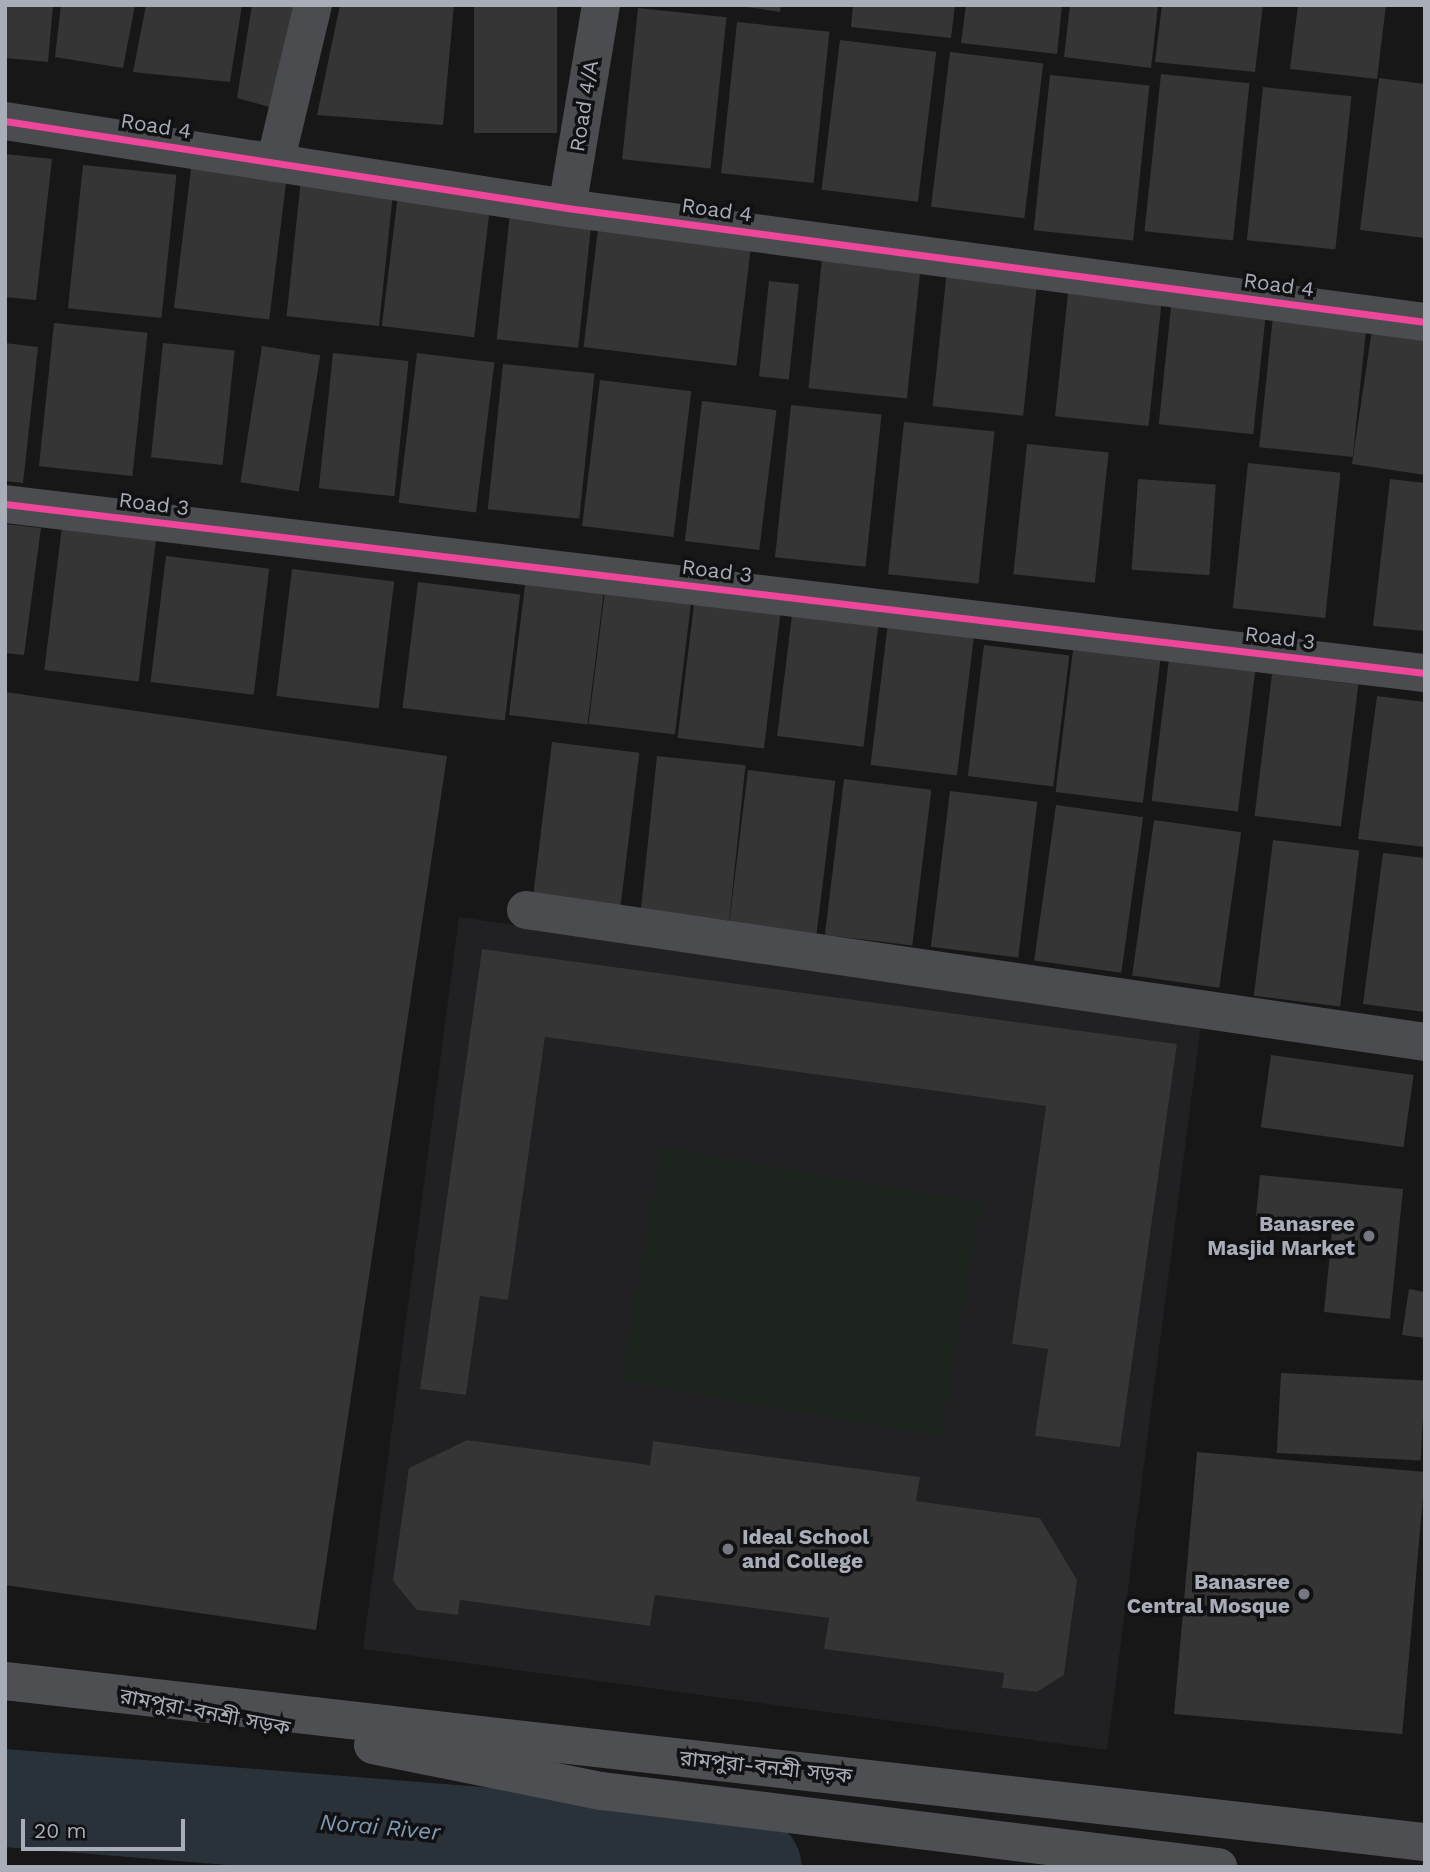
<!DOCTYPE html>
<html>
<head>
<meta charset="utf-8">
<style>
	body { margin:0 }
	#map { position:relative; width:1430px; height:1872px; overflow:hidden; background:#171717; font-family:"Work Sans","Noto Sans Bengali",sans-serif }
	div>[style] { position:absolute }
	.built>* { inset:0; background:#212123 }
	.green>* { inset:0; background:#1d241e; transform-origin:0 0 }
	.river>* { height:98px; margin:-49px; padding:0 49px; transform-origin:49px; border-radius:49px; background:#2a3239 }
	.building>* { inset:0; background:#353536; transform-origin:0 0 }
	.minor>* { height:38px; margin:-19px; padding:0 19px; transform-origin:19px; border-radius:19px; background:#4b4c50 }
	.primary>* { height:38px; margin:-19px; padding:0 19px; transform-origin:19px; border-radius:19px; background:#4d4f52 }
	.cycleway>* { height:7px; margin:-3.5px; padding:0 3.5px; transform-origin:3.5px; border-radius:3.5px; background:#ed469a }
	.dots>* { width:19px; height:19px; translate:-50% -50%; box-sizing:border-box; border:4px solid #111113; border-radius:50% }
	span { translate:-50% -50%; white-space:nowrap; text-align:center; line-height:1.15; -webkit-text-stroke:7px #111113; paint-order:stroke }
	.street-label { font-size:21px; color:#a8adb8 }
	.poi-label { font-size:21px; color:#a8adb8; font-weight:700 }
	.right { translate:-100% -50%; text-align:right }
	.left { translate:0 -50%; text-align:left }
	.water-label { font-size:23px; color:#7f9bb3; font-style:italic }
	.frame { position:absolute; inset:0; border:7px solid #a8adb8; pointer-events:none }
	.scale { position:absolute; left:21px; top:1819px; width:164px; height:32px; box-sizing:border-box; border:4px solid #a8adb8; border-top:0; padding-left:9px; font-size:21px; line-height:24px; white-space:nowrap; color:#a8adb8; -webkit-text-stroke:5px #111113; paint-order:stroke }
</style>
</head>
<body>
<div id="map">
	<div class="built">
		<div style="clip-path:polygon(evenodd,459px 917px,1201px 1024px,1107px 1750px,363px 1649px,459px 917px,482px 949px,1177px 1044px,1120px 1447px,1036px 1436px,1048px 1349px,1013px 1344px,1046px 1106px,545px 1037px,508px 1300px,480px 1296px,466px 1395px,420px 1389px,482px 949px,459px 917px,467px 1440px,650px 1465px,654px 1441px,919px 1477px,916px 1501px,1040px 1518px,1077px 1580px,1064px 1675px,1037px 1692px,1002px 1688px,1004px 1673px,825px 1649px,829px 1618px,655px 1595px,650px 1626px,460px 1600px,458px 1615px,417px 1610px,409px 1468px,467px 1440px)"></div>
	</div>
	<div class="green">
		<div style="left:662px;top:1147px;width:324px;height:237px;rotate:10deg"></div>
	</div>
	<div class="river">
		<div style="left:5px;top:1798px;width:639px;rotate:4.58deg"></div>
		<div style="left:642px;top:1849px;width:112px;rotate:9.2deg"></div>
	</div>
	<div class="building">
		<div style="clip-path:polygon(5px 5px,53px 5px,48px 62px,5px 58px)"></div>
		<div style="clip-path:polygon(61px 5px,135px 5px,123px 68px,55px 57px)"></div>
		<div style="clip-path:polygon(146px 5px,242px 5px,230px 82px,133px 72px)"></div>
		<div style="clip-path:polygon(252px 5px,299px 5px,277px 109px,237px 98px)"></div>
		<div style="clip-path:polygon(340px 5px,454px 5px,443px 125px,317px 115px)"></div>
		<div style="left:474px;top:5px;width:83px;height:128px"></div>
		<div style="clip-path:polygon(735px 5px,781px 5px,780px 12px)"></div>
		<div style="clip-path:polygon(853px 5px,955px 5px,951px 38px,851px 27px)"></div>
		<div style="clip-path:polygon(966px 5px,1062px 5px,1057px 54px,961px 43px)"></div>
		<div style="clip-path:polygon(1070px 5px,1158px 5px,1151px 68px,1064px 57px)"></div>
		<div style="clip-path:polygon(1162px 5px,1263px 5px,1255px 72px,1155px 62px)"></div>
		<div style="clip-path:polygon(1298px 5px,1386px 5px,1377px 79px,1290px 69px)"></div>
		<div style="left:638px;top:8px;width:89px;height:152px;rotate:6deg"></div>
		<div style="left:737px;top:22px;width:93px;height:152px;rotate:6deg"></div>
		<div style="left:840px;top:40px;width:97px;height:151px;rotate:7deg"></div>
		<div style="left:950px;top:52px;width:94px;height:156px;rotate:7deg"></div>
		<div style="left:1161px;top:74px;width:89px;height:158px;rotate:6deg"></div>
		<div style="left:1050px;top:75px;width:100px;height:156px;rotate:6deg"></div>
		<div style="clip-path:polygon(1379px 78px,1425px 84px,1425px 238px,1360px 230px)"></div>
		<div style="left:1263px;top:87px;width:89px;height:154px;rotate:6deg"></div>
		<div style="clip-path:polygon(5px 154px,52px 159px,36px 300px,5px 297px)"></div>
		<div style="left:192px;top:161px;width:96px;height:148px;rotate:7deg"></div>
		<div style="left:83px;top:165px;width:94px;height:144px;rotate:6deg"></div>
		<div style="left:302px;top:169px;width:93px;height:148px;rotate:6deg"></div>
		<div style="left:400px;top:178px;width:93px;height:149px;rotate:7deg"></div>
		<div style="left:511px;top:203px;width:82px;height:137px;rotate:6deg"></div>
		<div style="left:601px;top:205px;width:154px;height:143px;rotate:7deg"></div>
		<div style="left:824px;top:240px;width:99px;height:149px;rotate:6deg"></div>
		<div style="left:948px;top:260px;width:91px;height:147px;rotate:6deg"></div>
		<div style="left:1070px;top:274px;width:94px;height:143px;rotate:6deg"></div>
		<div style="left:1174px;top:279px;width:95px;height:146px;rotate:6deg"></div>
		<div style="left:769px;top:281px;width:30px;height:96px;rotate:6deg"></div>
		<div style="left:1275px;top:297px;width:94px;height:151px;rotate:6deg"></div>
		<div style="left:54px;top:323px;width:94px;height:144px;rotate:6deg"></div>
		<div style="clip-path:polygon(1373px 323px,1425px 331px,1425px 475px,1352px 464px)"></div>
		<div style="clip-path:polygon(5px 343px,38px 347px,23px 483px,5px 481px)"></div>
		<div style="left:163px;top:343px;width:72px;height:115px;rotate:6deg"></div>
		<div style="left:262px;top:346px;width:59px;height:138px;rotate:9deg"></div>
		<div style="left:333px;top:353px;width:76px;height:136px;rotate:6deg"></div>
		<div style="left:417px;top:353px;width:78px;height:151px;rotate:7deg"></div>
		<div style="left:503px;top:364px;width:92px;height:146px;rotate:6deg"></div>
		<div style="left:600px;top:380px;width:92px;height:147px;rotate:7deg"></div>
		<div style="left:702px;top:401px;width:75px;height:141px;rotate:7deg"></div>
		<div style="left:791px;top:405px;width:91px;height:153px;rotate:6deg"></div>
		<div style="left:904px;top:422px;width:91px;height:153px;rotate:6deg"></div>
		<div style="left:1027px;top:444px;width:82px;height:131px;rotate:6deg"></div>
		<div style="left:1248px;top:463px;width:93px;height:146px;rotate:6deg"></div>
		<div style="left:1138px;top:479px;width:78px;height:91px;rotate:4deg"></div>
		<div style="clip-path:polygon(1390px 479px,1425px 483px,1425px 631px,1373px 626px)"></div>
		<div style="clip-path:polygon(5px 524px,41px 528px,24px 655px,5px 653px)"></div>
		<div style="left:62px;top:526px;width:95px;height:145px;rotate:7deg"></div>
		<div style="left:166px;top:556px;width:104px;height:127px;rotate:7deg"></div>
		<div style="left:292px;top:569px;width:103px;height:128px;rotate:7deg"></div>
		<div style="left:526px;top:577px;width:79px;height:139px;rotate:7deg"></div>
		<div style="left:418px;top:582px;width:103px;height:127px;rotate:7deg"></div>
		<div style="left:606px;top:582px;width:87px;height:143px;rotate:7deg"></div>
		<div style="left:695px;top:596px;width:87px;height:143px;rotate:7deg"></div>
		<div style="left:792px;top:615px;width:87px;height:122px;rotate:7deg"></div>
		<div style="left:888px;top:623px;width:87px;height:143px;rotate:7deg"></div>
		<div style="left:984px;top:645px;width:86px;height:132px;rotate:7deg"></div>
		<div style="left:1073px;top:650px;width:88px;height:143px;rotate:7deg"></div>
		<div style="left:1169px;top:659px;width:87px;height:143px;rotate:7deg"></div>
		<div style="left:1272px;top:674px;width:87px;height:143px;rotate:7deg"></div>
		<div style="clip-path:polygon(5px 692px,447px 756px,316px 1630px,5px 1585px)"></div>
		<div style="clip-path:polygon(1377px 696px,1425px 702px,1425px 847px,1358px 839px)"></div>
		<div style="left:552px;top:742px;width:88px;height:157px;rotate:7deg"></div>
		<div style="left:657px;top:756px;width:89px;height:156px;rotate:6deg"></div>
		<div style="left:748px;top:770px;width:88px;height:157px;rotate:7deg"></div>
		<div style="left:844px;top:779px;width:88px;height:157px;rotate:7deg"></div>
		<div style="left:950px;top:791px;width:88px;height:157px;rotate:7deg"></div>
		<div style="left:1056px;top:805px;width:88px;height:157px;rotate:8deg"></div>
		<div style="left:1154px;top:820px;width:88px;height:157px;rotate:8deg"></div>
		<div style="left:1273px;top:840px;width:87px;height:157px;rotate:7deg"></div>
		<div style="clip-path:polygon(1383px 853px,1425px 858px,1425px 1012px,1363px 1004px)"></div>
		<div style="clip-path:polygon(482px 949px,1177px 1044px,1120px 1447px,1035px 1436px,1048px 1349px,1012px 1344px,1046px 1106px,545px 1037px,508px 1300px,480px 1296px,466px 1395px,420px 1389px)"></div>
		<div style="left:1271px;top:1055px;width:144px;height:73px;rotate:8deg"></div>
		<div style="clip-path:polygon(1260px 1175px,1403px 1189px,1390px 1319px,1324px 1312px,1333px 1223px,1256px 1216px)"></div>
		<div style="clip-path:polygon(1409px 1289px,1425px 1292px,1425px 1338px,1402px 1335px)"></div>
		<div style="left:1281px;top:1373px;width:144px;height:80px;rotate:3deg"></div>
		<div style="clip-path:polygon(467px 1440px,650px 1465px,653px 1441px,920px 1477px,916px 1501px,1040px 1518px,1077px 1580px,1064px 1675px,1037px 1692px,1002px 1688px,1004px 1673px,824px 1649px,829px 1618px,655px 1595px,650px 1626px,460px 1600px,458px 1615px,417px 1610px,393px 1581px,409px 1468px)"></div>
		<div style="left:1197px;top:1452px;width:229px;height:263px;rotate:5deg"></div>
	</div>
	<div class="minor">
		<div style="left:5px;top:121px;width:569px;rotate:8.8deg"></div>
		<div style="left:567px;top:208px;width:866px;rotate:7.57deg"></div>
		<div style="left:275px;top:163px;width:163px;rotate:-76.5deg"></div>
		<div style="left:567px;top:208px;width:206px;rotate:-80.5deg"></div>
		<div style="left:5px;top:504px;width:1430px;rotate:6.79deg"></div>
		<div style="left:526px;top:910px;width:909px;rotate:8.35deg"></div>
	</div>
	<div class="primary">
		<div style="left:5px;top:1681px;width:1429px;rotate:6.47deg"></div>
		<div style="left:373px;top:1745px;width:234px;rotate:11.4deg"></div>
		<div style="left:602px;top:1791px;width:621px;rotate:7.03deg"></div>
	</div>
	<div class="cycleway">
		<div style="left:5px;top:121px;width:569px;rotate:8.8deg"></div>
		<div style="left:567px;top:208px;width:866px;rotate:7.57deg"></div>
		<div style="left:5px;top:504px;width:1430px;rotate:6.79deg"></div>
	</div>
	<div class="dots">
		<div style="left:1369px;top:1236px;background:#757880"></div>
		<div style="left:728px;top:1549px;background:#757880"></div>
		<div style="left:1304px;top:1594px;background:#757880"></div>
	</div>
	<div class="street-label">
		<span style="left:584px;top:106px;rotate:-81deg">Road 4/A</span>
		<span style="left:156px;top:126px;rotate:9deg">Road 4</span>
		<span style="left:717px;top:210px;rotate:8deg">Road 4</span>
		<span style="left:1279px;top:285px;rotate:8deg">Road 4</span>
		<span style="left:154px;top:504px;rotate:7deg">Road 3</span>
		<span style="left:717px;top:571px;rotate:7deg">Road 3</span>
		<span style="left:1280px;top:638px;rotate:7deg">Road 3</span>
		<span style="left:205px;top:1712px;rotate:11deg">রামপুরা-বনশ্রী সড়ক</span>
		<span style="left:766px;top:1767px;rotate:6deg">রামপুরা-বনশ্রী সড়ক</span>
	</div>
	<div class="poi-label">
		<span class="right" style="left:1355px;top:1236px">Banasree<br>Masjid Market</span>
		<span class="left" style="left:742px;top:1549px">Ideal School<br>and College</span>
		<span class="right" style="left:1290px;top:1594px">Banasree<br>Central Mosque</span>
	</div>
	<div class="water-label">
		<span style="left:380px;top:1828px;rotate:5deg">Norai River</span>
	</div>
	<div class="frame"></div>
	<div class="scale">20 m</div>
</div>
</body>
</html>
